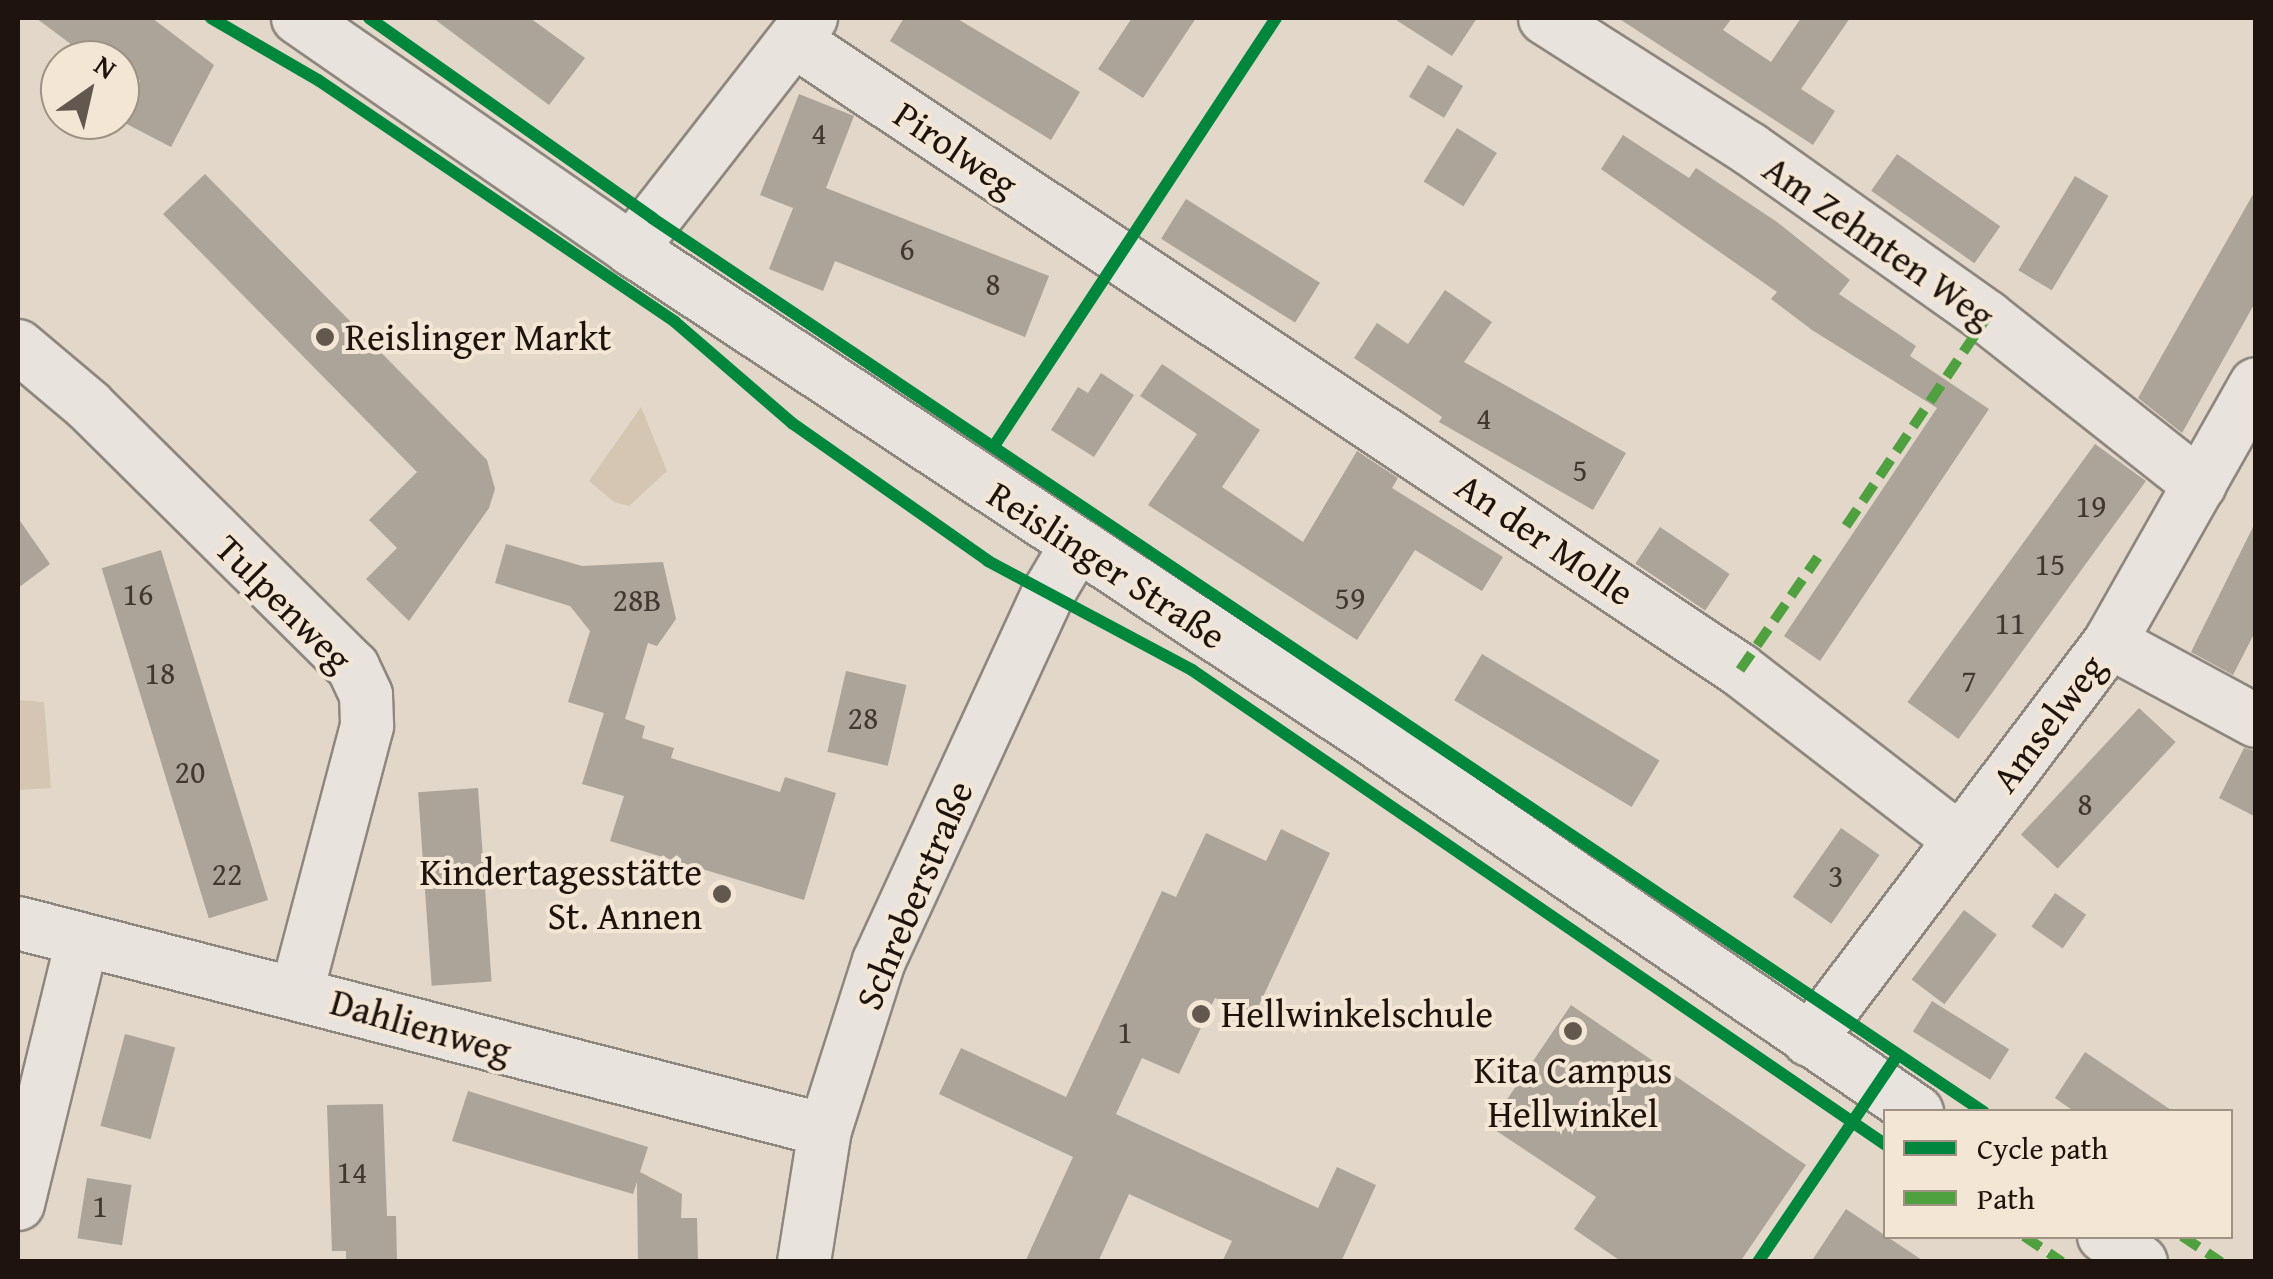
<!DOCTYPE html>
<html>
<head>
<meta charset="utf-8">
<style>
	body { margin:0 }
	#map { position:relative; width:2273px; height:1279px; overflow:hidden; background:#e2d7c8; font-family:"Gentium Book Plus",serif }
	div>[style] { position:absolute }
	.green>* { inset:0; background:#d4c6b2 }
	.building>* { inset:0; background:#aca399; transform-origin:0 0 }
	.roads { filter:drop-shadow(2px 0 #8e877e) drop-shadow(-2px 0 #8e877e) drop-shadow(0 2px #8e877e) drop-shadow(0 -2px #8e877e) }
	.minor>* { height:52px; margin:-26px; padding:0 26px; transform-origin:26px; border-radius:26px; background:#e8e3dc }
	.quiet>* { height:10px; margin-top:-5px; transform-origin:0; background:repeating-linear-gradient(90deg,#4fa03e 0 20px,transparent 0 30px) }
	.cycleway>* { height:12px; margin:-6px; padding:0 6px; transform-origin:6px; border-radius:6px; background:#00873e }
	.dots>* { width:28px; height:28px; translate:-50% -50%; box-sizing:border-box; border:5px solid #f3e6d5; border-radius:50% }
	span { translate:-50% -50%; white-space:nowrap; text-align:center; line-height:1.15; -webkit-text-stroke:8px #f3e6d5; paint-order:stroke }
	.number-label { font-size:32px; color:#423830 }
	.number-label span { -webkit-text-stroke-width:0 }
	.street-label { font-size:38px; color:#1e140d }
	.poi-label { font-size:38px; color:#1e140d }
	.left { translate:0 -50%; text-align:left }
	.right { translate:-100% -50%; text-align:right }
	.frame { position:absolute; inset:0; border:20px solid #1e140d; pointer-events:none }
	.legend { position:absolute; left:1883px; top:1109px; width:350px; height:130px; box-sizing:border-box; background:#f3e6d5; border:2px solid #9e9285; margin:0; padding:12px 18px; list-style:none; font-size:30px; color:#1e140d }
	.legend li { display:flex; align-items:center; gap:20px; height:50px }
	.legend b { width:50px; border:2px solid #9e9285 }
	.north { position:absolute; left:40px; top:40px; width:100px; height:100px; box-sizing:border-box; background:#f3e6d5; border:2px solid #9e9285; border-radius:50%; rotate:34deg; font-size:28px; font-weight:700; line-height:40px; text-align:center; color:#1e140d }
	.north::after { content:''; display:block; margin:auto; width:35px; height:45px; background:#63584e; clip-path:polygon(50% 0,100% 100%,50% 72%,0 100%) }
</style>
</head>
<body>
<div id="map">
	<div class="green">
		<div style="clip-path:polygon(641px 407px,667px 471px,629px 506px,614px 502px,589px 481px)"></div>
		<div style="clip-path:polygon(18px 700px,44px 702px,51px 788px,18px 790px)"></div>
	</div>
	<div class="building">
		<div style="clip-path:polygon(36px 18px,152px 18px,214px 65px,171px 147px,121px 121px,140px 81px,120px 60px,92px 60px)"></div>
		<div style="clip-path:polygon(433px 18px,530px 18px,585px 58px,549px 105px)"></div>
		<div style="clip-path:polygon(904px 18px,956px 18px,1080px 92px,1051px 140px,890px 41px)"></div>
		<div style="clip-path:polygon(1132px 18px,1196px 18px,1143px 98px,1098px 69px)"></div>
		<div style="clip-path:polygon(1393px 18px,1477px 18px,1452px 56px)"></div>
		<div style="clip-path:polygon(1618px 18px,1732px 18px,1723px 30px,1771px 62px,1801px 18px,1850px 18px,1801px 89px,1835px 111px,1813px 145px)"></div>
		<div style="left:1428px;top:65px;width:41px;height:37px;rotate:31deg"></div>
		<div style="clip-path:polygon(799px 94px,854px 116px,826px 188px,1049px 276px,1025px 337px,835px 261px,823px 291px,769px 269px,793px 208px,760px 195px)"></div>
		<div style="left:1457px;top:128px;width:47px;height:63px;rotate:32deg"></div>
		<div style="clip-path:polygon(1623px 135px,1689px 178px,1696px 168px,1777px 222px,1850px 280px,1839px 294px,1916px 346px,1910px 356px,1989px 409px,1820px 661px,1784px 636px,1937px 408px,1812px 330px,1771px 299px,1777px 292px,1601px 169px)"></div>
		<div style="left:1897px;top:154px;width:126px;height:45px;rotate:35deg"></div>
		<div style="clip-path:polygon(205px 174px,487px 460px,495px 489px,489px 508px,409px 621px,366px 579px,397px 548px,369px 520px,417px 472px,163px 214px)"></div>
		<div style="left:2075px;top:176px;width:39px;height:110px;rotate:31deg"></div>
		<div style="clip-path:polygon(2256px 189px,2256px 301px,2182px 433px,2138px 398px)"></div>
		<div style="left:1186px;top:199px;width:158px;height:47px;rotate:32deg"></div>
		<div style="clip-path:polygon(1445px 290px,1492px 322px,1464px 362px,1626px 453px,1593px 510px,1439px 422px,1442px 417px,1354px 358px,1377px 323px,1408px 344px)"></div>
		<div style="clip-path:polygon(1162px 364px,1260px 430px,1222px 487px,1303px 542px,1357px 451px,1398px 478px,1392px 488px,1503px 557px,1482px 591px,1415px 550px,1357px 640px,1148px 505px,1197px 434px,1140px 396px)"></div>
		<div style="clip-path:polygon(1101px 373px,1134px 395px,1094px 457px,1051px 430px,1078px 387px,1088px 393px)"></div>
		<div style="left:2095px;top:444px;width:63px;height:319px;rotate:36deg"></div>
		<div style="clip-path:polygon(18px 518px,50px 564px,18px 588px)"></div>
		<div style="clip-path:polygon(2256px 521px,2256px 630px,2233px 675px,2191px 652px)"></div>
		<div style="left:1660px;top:527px;width:84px;height:44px;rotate:34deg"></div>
		<div style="clip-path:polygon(506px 544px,582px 566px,663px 562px,676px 619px,657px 646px,648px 643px,625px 719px,645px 726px,642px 738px,674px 748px,671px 758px,780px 792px,785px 777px,836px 793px,804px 900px,610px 841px,624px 796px,582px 784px,604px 713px,568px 702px,590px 631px,570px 606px,495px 583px)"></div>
		<div style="left:161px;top:550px;width:366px;height:62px;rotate:73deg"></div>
		<div style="left:1482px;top:654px;width:207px;height:54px;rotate:31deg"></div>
		<div style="left:846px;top:671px;width:62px;height:83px;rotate:13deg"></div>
		<div style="left:2139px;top:708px;width:50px;height:173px;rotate:43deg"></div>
		<div style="clip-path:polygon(2244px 748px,2256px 751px,2256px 817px,2219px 798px)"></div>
		<div style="left:478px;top:788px;width:194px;height:60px;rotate:86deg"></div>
		<div style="left:1841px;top:828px;width:47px;height:84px;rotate:35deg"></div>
		<div style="clip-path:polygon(1281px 829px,1330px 853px,1254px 1016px,1215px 998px,1179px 1074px,1142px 1058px,1116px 1114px,1318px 1208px,1337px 1167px,1376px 1185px,1341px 1262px,1222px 1262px,1232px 1241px,1129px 1194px,1098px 1262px,1025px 1262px,1073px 1157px,939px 1094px,961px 1048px,1066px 1097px,1162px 891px,1176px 897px,1206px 833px,1266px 861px)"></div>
		<div style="left:2055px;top:893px;width:38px;height:41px;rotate:35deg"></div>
		<div style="left:1964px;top:910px;width:41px;height:87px;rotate:37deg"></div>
		<div style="left:1932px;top:1001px;width:91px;height:36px;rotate:32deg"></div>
		<div style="clip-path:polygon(1571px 1005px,1806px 1165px,1740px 1262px,1622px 1262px,1574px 1229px,1596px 1197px,1489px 1126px)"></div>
		<div style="left:125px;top:1034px;width:52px;height:95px;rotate:15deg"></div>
		<div style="clip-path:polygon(2085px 1052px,2174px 1112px,2075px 1112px,2055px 1098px)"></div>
		<div style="clip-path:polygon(468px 1091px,648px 1147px,640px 1172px,682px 1194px,681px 1218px,697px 1218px,698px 1262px,638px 1262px,637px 1182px,633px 1194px,452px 1141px)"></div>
		<div style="clip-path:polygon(383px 1104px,387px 1216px,396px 1216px,397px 1262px,346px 1262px,346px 1251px,332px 1251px,327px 1105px)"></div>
		<div style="left:87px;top:1178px;width:45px;height:61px;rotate:9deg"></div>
		<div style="clip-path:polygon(1846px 1209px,1886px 1236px,1925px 1262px,1811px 1262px)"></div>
	</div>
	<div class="roads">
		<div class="minor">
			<div style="left:298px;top:18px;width:405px;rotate:34.7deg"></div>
			<div style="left:631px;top:249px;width:880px;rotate:33.46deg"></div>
			<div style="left:1365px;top:734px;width:669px;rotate:34.4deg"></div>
			<div style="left:1545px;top:18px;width:243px;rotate:32.6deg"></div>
			<div style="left:1750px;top:149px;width:291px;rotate:35.3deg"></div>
			<div style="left:1987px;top:317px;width:271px;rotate:38.3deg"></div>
			<div style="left:795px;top:41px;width:1135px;rotate:33.65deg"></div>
			<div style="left:1740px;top:670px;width:277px;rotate:37.7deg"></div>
			<div style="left:631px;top:249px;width:293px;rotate:-52.1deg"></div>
			<div style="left:18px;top:346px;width:92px;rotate:40.1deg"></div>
			<div style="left:88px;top:405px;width:373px;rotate:44.7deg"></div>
			<div style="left:353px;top:667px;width:31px;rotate:65deg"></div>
			<div style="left:366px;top:695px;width:31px;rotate:88deg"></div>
			<div style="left:367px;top:726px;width:274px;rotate:104.8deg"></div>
			<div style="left:2110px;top:642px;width:166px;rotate:28.4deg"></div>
			<div style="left:18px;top:923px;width:833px;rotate:14.39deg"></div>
			<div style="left:1809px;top:1040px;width:499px;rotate:-52.9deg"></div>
			<div style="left:2110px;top:642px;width:296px;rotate:-60.5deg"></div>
			<div style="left:18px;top:1204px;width:271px;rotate:-76.3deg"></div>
			<div style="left:2104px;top:1236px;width:45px;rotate:35.1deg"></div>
			<div style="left:804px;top:1262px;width:134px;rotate:-81deg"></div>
			<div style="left:825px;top:1130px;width:177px;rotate:-72.3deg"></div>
			<div style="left:879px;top:961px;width:406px;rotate:-65.3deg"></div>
			<div style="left:1049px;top:592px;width:53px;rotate:-59.6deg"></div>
		</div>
	</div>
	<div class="quiet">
		<div style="left:1846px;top:526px;width:252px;rotate:-56deg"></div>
		<div style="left:1740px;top:670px;width:137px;rotate:-55.4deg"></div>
		<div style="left:2024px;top:1236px;width:46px;rotate:34.4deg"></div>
		<div style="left:2182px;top:1236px;width:47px;rotate:33.7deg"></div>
	</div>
	<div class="cycleway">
		<div style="left:211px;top:18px;width:124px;rotate:30.1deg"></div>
		<div style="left:318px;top:80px;width:431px;rotate:34.1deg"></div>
		<div style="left:675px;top:322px;width:155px;rotate:40.8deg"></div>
		<div style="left:792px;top:423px;width:240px;rotate:35.1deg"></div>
		<div style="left:988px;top:561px;width:231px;rotate:28.1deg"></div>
		<div style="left:1192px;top:670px;width:841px;rotate:34.39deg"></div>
		<div style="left:369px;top:18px;width:347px;rotate:35.2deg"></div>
		<div style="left:652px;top:218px;width:1604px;rotate:33.87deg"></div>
		<div style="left:994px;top:446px;width:513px;rotate:-56.62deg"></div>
		<div style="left:1758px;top:1262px;width:249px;rotate:-56deg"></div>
	</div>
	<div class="dots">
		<div style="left:325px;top:337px;background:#63584e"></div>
		<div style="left:722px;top:894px;background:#63584e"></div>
		<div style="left:1201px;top:1014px;background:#63584e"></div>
		<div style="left:1573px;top:1031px;background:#63584e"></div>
	</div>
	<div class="number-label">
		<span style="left:819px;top:133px">4</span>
		<span style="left:907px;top:249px">6</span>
		<span style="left:993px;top:284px">8</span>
		<span style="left:1484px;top:418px">4</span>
		<span style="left:1580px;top:470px">5</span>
		<span style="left:2091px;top:506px">19</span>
		<span style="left:2050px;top:564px">15</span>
		<span style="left:138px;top:594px">16</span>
		<span style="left:1350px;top:598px">59</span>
		<span style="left:637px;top:600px">28B</span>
		<span style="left:2010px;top:623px">11</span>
		<span style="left:160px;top:673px">18</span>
		<span style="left:1969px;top:681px">7</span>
		<span style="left:863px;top:718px">28</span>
		<span style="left:190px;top:772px">20</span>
		<span style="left:2085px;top:804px">8</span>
		<span style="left:227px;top:874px">22</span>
		<span style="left:1836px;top:876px">3</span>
		<span style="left:1125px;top:1032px">1</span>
		<span style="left:352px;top:1172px">14</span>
		<span style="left:100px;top:1206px">1</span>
	</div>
	<div class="street-label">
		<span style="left:956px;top:149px;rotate:34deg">Pirolweg</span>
		<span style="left:1879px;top:242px;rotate:35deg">Am Zehnten Weg</span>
		<span style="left:1545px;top:539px;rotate:34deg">An der Molle</span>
		<span style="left:1107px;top:565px;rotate:33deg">Reislinger Straße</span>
		<span style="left:284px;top:603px;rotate:45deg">Tulpenweg</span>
		<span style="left:2048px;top:723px;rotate:-53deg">Amselweg</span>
		<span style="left:914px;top:895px;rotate:-67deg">Schreberstraße</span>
		<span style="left:421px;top:1026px;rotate:16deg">Dahlienweg</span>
	</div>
	<div class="poi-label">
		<span class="left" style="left:345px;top:337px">Reislinger Markt</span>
		<span class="right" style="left:702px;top:894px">Kindertagesstätte<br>St. Annen</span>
		<span class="left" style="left:1221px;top:1014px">Hellwinkelschule</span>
		<span style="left:1573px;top:1092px">Kita Campus<br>Hellwinkel</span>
	</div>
	<div class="frame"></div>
	<ul class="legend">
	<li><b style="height:12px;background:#00873e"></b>Cycle path</li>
	<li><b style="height:12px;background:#4fa03e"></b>Path</li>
	</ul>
	<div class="north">N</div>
</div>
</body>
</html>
